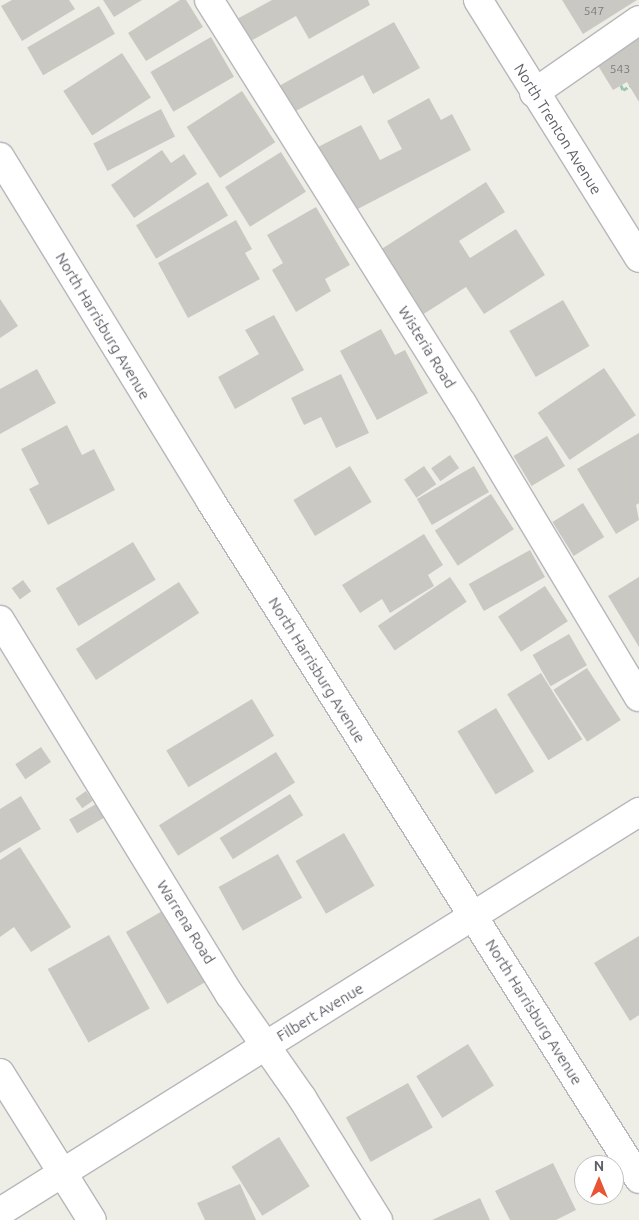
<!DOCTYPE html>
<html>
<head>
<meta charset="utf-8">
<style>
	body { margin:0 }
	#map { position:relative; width:639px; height:1220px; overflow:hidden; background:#efeee6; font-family:Ubuntu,sans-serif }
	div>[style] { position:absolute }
	.building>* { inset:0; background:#cac8c3; transform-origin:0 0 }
	.path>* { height:3px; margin-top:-1.5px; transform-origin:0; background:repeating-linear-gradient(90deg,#9cc7ad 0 5px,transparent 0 7.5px) }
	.roads { filter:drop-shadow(1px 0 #b6b7bc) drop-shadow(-1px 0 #b6b7bc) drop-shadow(0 1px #b6b7bc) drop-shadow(0 -1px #b6b7bc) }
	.minor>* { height:28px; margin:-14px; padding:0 14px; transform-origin:14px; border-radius:14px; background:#fff }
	span { translate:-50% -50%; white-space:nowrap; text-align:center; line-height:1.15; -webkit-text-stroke:4px #fff; paint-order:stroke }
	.number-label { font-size:12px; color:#787a7d }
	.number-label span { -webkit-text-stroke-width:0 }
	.street-label { font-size:15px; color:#5d6066 }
	.north { position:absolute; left:574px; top:1155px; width:50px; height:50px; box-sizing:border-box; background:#fff; border:1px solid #bebfc2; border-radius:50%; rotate:0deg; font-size:14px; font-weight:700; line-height:20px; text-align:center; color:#5d6066 }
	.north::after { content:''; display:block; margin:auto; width:18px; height:22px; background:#e75534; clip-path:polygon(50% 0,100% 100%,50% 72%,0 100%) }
</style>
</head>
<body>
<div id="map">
	<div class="building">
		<div style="clip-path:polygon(12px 0,69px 0,75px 9px,22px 41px,1px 6px)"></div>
		<div style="clip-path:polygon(103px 0,142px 0,114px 17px)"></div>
		<div style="clip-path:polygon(180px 0,186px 0,203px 27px,146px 61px,128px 33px)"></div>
		<div style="clip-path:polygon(272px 0,368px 0,370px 5px,309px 39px,296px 16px,247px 43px,235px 20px)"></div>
		<div style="clip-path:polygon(562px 0,637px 0,583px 34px)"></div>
		<div style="left:99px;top:6px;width:32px;height:83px;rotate:60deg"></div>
		<div style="clip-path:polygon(394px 22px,420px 68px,373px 94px,363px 75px,294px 112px,279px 86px)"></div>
		<div style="left:211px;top:37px;width:46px;height:70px;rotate:60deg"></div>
		<div style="clip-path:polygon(639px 38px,639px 102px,627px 82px,613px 90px,597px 64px)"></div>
		<div style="left:122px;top:53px;width:53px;height:70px;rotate:57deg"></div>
		<div style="left:242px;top:91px;width:61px;height:66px;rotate:57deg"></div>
		<div style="clip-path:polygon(429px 98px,441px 120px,452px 114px,471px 150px,352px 212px,318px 147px,361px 125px,380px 160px,402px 149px,387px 121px)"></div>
		<div style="left:161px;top:109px;width:31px;height:76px;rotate:63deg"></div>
		<div style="clip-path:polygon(162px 150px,171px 163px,184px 154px,197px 174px,134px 218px,111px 185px)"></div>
		<div style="left:281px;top:152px;width:47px;height:66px;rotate:58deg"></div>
		<div style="left:208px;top:182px;width:39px;height:84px;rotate:59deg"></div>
		<div style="clip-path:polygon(486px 182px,505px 212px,459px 241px,470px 258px,516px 229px,545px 275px,484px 314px,466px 287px,422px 315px,380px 250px)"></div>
		<div style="clip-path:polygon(316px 207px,350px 265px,325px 279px,331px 291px,296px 312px,272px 270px,283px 263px,267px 235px)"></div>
		<div style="clip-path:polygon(236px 220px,252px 249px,245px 253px,260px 279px,188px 318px,158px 263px)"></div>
		<div style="clip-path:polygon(0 299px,18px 326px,0 338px)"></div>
		<div style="left:563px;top:300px;width:53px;height:62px;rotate:60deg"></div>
		<div style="clip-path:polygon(274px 315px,304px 370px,235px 409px,218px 377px,259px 354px,245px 330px)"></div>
		<div style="clip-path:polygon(381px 329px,395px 355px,405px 350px,428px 393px,377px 420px,340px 351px)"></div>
		<div style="left:604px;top:368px;width:57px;height:80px;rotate:56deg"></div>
		<div style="clip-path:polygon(37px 369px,56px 403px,0 434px,0 389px)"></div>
		<div style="clip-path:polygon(341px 374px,369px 433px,336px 448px,321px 417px,304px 425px,291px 398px)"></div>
		<div style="clip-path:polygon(67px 425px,82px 455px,94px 449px,115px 490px,48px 525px,29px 489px,39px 484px,21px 449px)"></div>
		<div style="clip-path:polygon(639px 433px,639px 503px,636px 505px,639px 520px,616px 534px,577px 469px)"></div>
		<div style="left:547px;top:436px;width:35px;height:39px;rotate:59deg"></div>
		<div style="left:450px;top:455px;width:16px;height:23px;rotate:55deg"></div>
		<div style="left:350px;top:466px;width:42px;height:66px;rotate:59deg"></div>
		<div style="left:424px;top:466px;width:22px;height:24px;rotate:56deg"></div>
		<div style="left:474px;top:466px;width:30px;height:66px;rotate:60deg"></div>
		<div style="left:491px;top:494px;width:42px;height:67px;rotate:57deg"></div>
		<div style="left:583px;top:503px;width:40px;height:36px;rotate:58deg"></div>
		<div style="clip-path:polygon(424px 534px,443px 565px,428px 575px,434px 586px,390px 613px,382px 599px,360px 613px,342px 585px)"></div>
		<div style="left:133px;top:542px;width:44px;height:90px;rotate:59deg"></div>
		<div style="left:530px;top:550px;width:31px;height:70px;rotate:61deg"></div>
		<div style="left:450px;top:577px;width:30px;height:87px;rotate:56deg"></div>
		<div style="clip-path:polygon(639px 577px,639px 647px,608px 596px)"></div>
		<div style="left:23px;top:580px;width:14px;height:14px;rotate:54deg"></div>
		<div style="left:179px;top:582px;width:37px;height:123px;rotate:57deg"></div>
		<div style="left:545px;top:586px;width:42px;height:56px;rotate:57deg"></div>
		<div style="left:569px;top:634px;width:36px;height:42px;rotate:60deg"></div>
		<div style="left:587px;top:668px;width:62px;height:40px;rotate:57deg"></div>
		<div style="left:541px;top:673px;width:78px;height:40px;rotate:58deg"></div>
		<div style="left:252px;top:699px;width:43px;height:100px;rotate:59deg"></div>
		<div style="left:496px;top:708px;width:74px;height:45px;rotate:59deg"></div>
		<div style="left:41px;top:747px;width:18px;height:31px;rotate:56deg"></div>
		<div style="left:276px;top:752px;width:36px;height:138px;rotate:58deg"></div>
		<div style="left:86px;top:791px;width:12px;height:13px;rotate:55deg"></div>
		<div style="left:290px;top:794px;width:25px;height:83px;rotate:58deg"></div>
		<div style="clip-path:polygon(21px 796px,41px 829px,0 853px,0 809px)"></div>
		<div style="left:96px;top:804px;width:16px;height:31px;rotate:60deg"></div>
		<div style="left:344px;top:833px;width:61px;height:56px;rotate:60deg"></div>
		<div style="clip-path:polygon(20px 847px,71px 927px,31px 952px,14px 927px,0 937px,0 860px)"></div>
		<div style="left:278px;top:854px;width:50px;height:68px;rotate:61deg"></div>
		<div style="left:164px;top:910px;width:83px;height:44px;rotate:60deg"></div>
		<div style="left:109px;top:935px;width:84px;height:70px;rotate:61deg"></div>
		<div style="clip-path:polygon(639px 936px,639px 1015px,630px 1021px,594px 963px)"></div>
		<div style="left:468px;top:1044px;width:49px;height:61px;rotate:58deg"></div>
		<div style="left:408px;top:1083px;width:51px;height:71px;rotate:61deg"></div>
		<div style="left:279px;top:1137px;width:58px;height:56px;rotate:58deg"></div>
		<div style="clip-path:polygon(553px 1163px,576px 1210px,556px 1220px,510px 1220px,495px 1191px)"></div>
		<div style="clip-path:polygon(240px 1184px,256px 1220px,205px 1220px,197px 1203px)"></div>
		<div style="clip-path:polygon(480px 1198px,490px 1220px,432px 1220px)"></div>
	</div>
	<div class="path">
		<div style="left:621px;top:85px;width:5px;rotate:68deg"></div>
		<div style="left:623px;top:90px;width:8px;rotate:-30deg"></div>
	</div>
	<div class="roads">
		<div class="minor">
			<div style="left:209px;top:0;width:476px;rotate:57.9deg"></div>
			<div style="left:462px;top:403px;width:343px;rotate:59deg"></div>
			<div style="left:478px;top:0;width:304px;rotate:58deg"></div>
			<div style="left:534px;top:93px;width:128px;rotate:-34.8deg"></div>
			<div style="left:0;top:157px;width:402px;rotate:58.5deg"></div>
			<div style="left:210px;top:500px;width:803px;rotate:57.71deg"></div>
			<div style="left:0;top:620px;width:440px;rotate:58.5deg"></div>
			<div style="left:230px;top:995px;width:126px;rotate:55deg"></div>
			<div style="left:302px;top:1098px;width:144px;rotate:58.1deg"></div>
			<div style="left:0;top:1073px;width:173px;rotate:58deg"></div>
			<div style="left:0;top:1212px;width:754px;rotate:-32.05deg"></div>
		</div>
	</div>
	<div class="number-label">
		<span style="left:594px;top:11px">547</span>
		<span style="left:620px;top:69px">543</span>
	</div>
	<div class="street-label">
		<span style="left:558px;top:129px;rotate:58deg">North Trenton Avenue</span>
		<span style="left:103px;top:326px;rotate:59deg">North Harrisburg Avenue</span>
		<span style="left:427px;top:347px;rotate:58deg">Wisteria Road</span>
		<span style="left:317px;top:670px;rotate:58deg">North Harrisburg Avenue</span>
		<span style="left:186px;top:922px;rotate:58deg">Warrena Road</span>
		<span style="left:320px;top:1012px;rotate:-31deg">Filbert Avenue</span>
		<span style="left:534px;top:1012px;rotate:58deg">North Harrisburg Avenue</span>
	</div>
	<div class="north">N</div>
</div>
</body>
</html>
